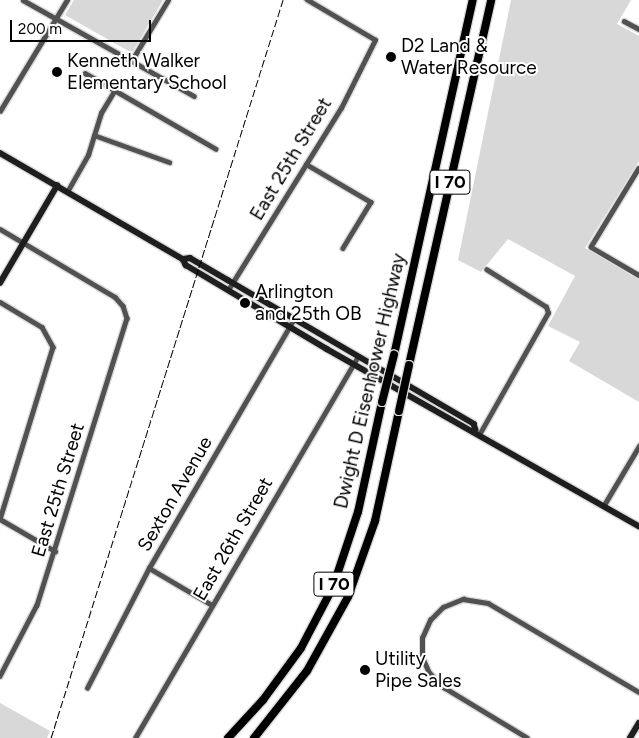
<!DOCTYPE html>
<html>
<head>
<meta charset="utf-8">
<style>
	body { margin:0 }
	#map { position:relative; width:639px; height:738px; overflow:hidden; background:#fff; font-family:Figtree,sans-serif }
	div>[style] { position:absolute }
	.green>* { inset:0; background:#d8d8d8 }
	.roads { filter:drop-shadow(1px 0 #dbdbdb) drop-shadow(-1px 0 #dbdbdb) drop-shadow(0 1px #dbdbdb) drop-shadow(0 -1px #dbdbdb) }
	.street>* { height:4.5px; margin:-2.25px; padding:0 2.25px; transform-origin:2.25px; border-radius:2.25px; background:#515151 }
	.secondary>* { height:5.5px; margin:-2.75px; padding:0 2.75px; transform-origin:2.75px; border-radius:2.75px; background:#1e1e1e }
	.highway>* { height:8px; margin:-4px; padding:0 4px; transform-origin:4px; border-radius:4px; background:#000 }
	.rail>* { height:1px; margin-top:-0.5px; transform-origin:0; background:repeating-linear-gradient(90deg,#000 0 8px,transparent 0 10.5px) }
	.bridges { filter:drop-shadow(1px 0 #dbdbdb) drop-shadow(-1px 0 #dbdbdb) drop-shadow(0 1px #dbdbdb) drop-shadow(0 -1px #dbdbdb) }
	.highway-bridge>* { height:8px; margin:-4px; padding:0 4px; transform-origin:4px; border-radius:4px; background:#000 }
	.dots>* { width:14px; height:14px; translate:-50% -50%; box-sizing:border-box; border:2px solid #fff; border-radius:50% }
	span { translate:-50% -50%; white-space:nowrap; text-align:center; line-height:1.15; -webkit-text-stroke:4px #fff; paint-order:stroke }
	.shield-label span { padding:1px 4px; background:#fff; border:1px solid; border-radius:4px; -webkit-text-stroke-width:0 }
	.shield-label { font-size:18px; color:#000; font-weight:700 }
	.poi-label { font-size:19px; color:#000 }
	.left { translate:0 -50%; text-align:left }
	.street-label { font-size:19px; color:#000 }
	.scale { position:absolute; left:10px; top:20px; width:141px; height:22px; box-sizing:border-box; border:2px solid #000; border-top:0; padding-left:6px; font-size:15px; line-height:18px; white-space:nowrap; color:#000; -webkit-text-stroke:4px #fff; paint-order:stroke }
</style>
</head>
<body>
<div id="map">
	<div class="green">
		<div style="clip-path:polygon(74px 0,163px 0,132px 53px,65px 15px)"></div>
		<div style="clip-path:polygon(511px 0,631px 0,617px 24px,639px 36px,639px 161px,585px 248px,639px 280px,639px 402px,569px 361px,580px 342px,548px 326px,575px 276px,508px 239px,481px 272px,458px 260px)"></div>
		<div style="clip-path:polygon(0 703px,50px 731px,47px 738px,0 738px)"></div>
	</div>
	<div class="roads">
		<div class="street">
			<div style="left:23px;top:0;width:196px;rotate:29.3deg"></div>
			<div style="left:624px;top:21px;width:17px;rotate:28deg"></div>
			<div style="left:132px;top:60px;width:70px;rotate:-59deg"></div>
			<div style="left:85px;top:73px;width:151px;rotate:30.1deg"></div>
			<div style="left:0;top:111px;width:130px;rotate:-58.9deg"></div>
			<div style="left:94px;top:135px;width:80px;rotate:19.8deg"></div>
			<div style="left:306px;top:164px;width:75px;rotate:30.3deg"></div>
			<div style="left:371px;top:202px;width:54px;rotate:121.3deg"></div>
			<div style="left:639px;top:168px;width:92px;rotate:121.3deg"></div>
			<div style="left:591px;top:247px;width:56px;rotate:30.3deg"></div>
			<div style="left:67px;top:192px;width:43px;rotate:-60.4deg"></div>
			<div style="left:88px;top:155px;width:44px;rotate:-72.8deg"></div>
			<div style="left:101px;top:113px;width:27px;rotate:-59deg"></div>
			<div style="left:0;top:229px;width:134px;rotate:30.6deg"></div>
			<div style="left:115px;top:297px;width:12px;rotate:48deg"></div>
			<div style="left:123px;top:306px;width:13px;rotate:72deg"></div>
			<div style="left:127px;top:318px;width:301px;rotate:107.4deg"></div>
			<div style="left:37px;top:605px;width:80px;rotate:117.5deg"></div>
			<div style="left:228px;top:290px;width:214px;rotate:-58.2deg"></div>
			<div style="left:341px;top:108px;width:76px;rotate:-63.4deg"></div>
			<div style="left:375px;top:40px;width:79px;rotate:-149.5deg"></div>
			<div style="left:0;top:302px;width:49px;rotate:30.8deg"></div>
			<div style="left:42px;top:327px;width:23px;rotate:61deg"></div>
			<div style="left:53px;top:347px;width:180px;rotate:107.1deg"></div>
			<div style="left:480px;top:433px;width:138px;rotate:-60.5deg"></div>
			<div style="left:548px;top:313px;width:6px;rotate:-108deg"></div>
			<div style="left:546px;top:307px;width:70px;rotate:-147.9deg"></div>
			<div style="left:604px;top:505px;width:69px;rotate:-59.3deg"></div>
			<div style="left:0;top:519px;width:64px;rotate:30.2deg"></div>
			<div style="left:149px;top:568px;width:73px;rotate:30.4deg"></div>
			<div style="left:87px;top:688px;width:135px;rotate:-62.7deg"></div>
			<div style="left:149px;top:568px;width:288px;rotate:-59.8deg"></div>
			<div style="left:135px;top:738px;width:442px;rotate:-59.7deg"></div>
			<div style="left:527px;top:738px;width:97px;rotate:-148.9deg"></div>
			<div style="left:444px;top:688px;width:21px;rotate:-135deg"></div>
			<div style="left:429px;top:673px;width:17px;rotate:-114deg"></div>
			<div style="left:422px;top:657px;width:19px;rotate:-90deg"></div>
			<div style="left:422px;top:638px;width:20px;rotate:-66deg"></div>
			<div style="left:430px;top:620px;width:18px;rotate:-45deg"></div>
			<div style="left:443px;top:607px;width:22px;rotate:-22deg"></div>
			<div style="left:463px;top:599px;width:25px;rotate:9deg"></div>
			<div style="left:488px;top:603px;width:175px;rotate:30.5deg"></div>
		</div>
		<div class="secondary">
			<div style="left:0;top:153px;width:211px;rotate:30.1deg"></div>
			<div style="left:183px;top:259px;width:7px;rotate:-8deg"></div>
			<div style="left:190px;top:258px;width:44px;rotate:30.1deg"></div>
			<div style="left:228px;top:280px;width:285px;rotate:30.3deg"></div>
			<div style="left:474px;top:424px;width:6px;rotate:72deg"></div>
			<div style="left:183px;top:259px;width:7px;rotate:63deg"></div>
			<div style="left:186px;top:265px;width:164px;rotate:30.8deg"></div>
			<div style="left:327px;top:349px;width:359px;rotate:29.6deg"></div>
			<div style="left:0;top:283px;width:113px;rotate:-59.6deg"></div>
			<div style="left:630px;top:738px;width:17px;rotate:-59deg"></div>
		</div>
		<div class="highway">
			<div style="left:394px;top:355px;width:364px;rotate:-77.5deg"></div>
			<div style="left:409px;top:365px;width:374px;rotate:-77.3deg"></div>
			<div style="left:228px;top:738px;width:52px;rotate:-47.4deg"></div>
			<div style="left:263px;top:700px;width:64px;rotate:-53.8deg"></div>
			<div style="left:301px;top:648px;width:69px;rotate:-62.3deg"></div>
			<div style="left:333px;top:587px;width:79px;rotate:-71.6deg"></div>
			<div style="left:358px;top:512px;width:113px;rotate:-77.7deg"></div>
			<div style="left:254px;top:738px;width:85px;rotate:-51.7deg"></div>
			<div style="left:307px;top:671px;width:85px;rotate:-61deg"></div>
			<div style="left:348px;top:597px;width:81px;rotate:-70.4deg"></div>
			<div style="left:375px;top:521px;width:113px;rotate:-77.7deg"></div>
		</div>
	</div>
	<div class="rail">
		<div style="left:51px;top:738px;width:774px;rotate:-72.55deg"></div>
	</div>
	<div class="bridges">
		<div class="highway-bridge">
			<div style="left:382px;top:402px;width:49px;rotate:-75.7deg"></div>
			<div style="left:399px;top:411px;width:47px;rotate:-77.7deg"></div>
		</div>
	</div>
	<div class="dots">
		<div style="left:391px;top:57px;background:#000"></div>
		<div style="left:57px;top:72px;background:#000"></div>
		<div style="left:245px;top:303px;background:#000"></div>
		<div style="left:365px;top:670px;background:#000"></div>
	</div>
	<div class="shield-label">
		<span style="left:450px;top:182px">I 70</span>
		<span style="left:334px;top:584px">I 70</span>
	</div>
	<div class="poi-label">
		<span class="left" style="left:401px;top:57px">D2 Land &amp;<br>Water Resource</span>
		<span class="left" style="left:67px;top:72px">Kenneth Walker<br>Elementary School</span>
		<span class="left" style="left:255px;top:303px">Arlington<br>and 25th OB</span>
		<span class="left" style="left:375px;top:670px">Utility<br>Pipe Sales</span>
	</div>
	<div class="street-label">
		<span style="left:291px;top:159px;rotate:-59deg">East 25th Street</span>
		<span style="left:370px;top:381px;rotate:-77deg">Dwight D Eisenhower Highway</span>
		<span style="left:58px;top:490px;rotate:-73deg">East 25th Street</span>
		<span style="left:175px;top:494px;rotate:-60deg">Sexton Avenue</span>
		<span style="left:233px;top:539px;rotate:-60deg">East 26th Street</span>
	</div>
	<div class="scale">200 m</div>
</div>
</body>
</html>
